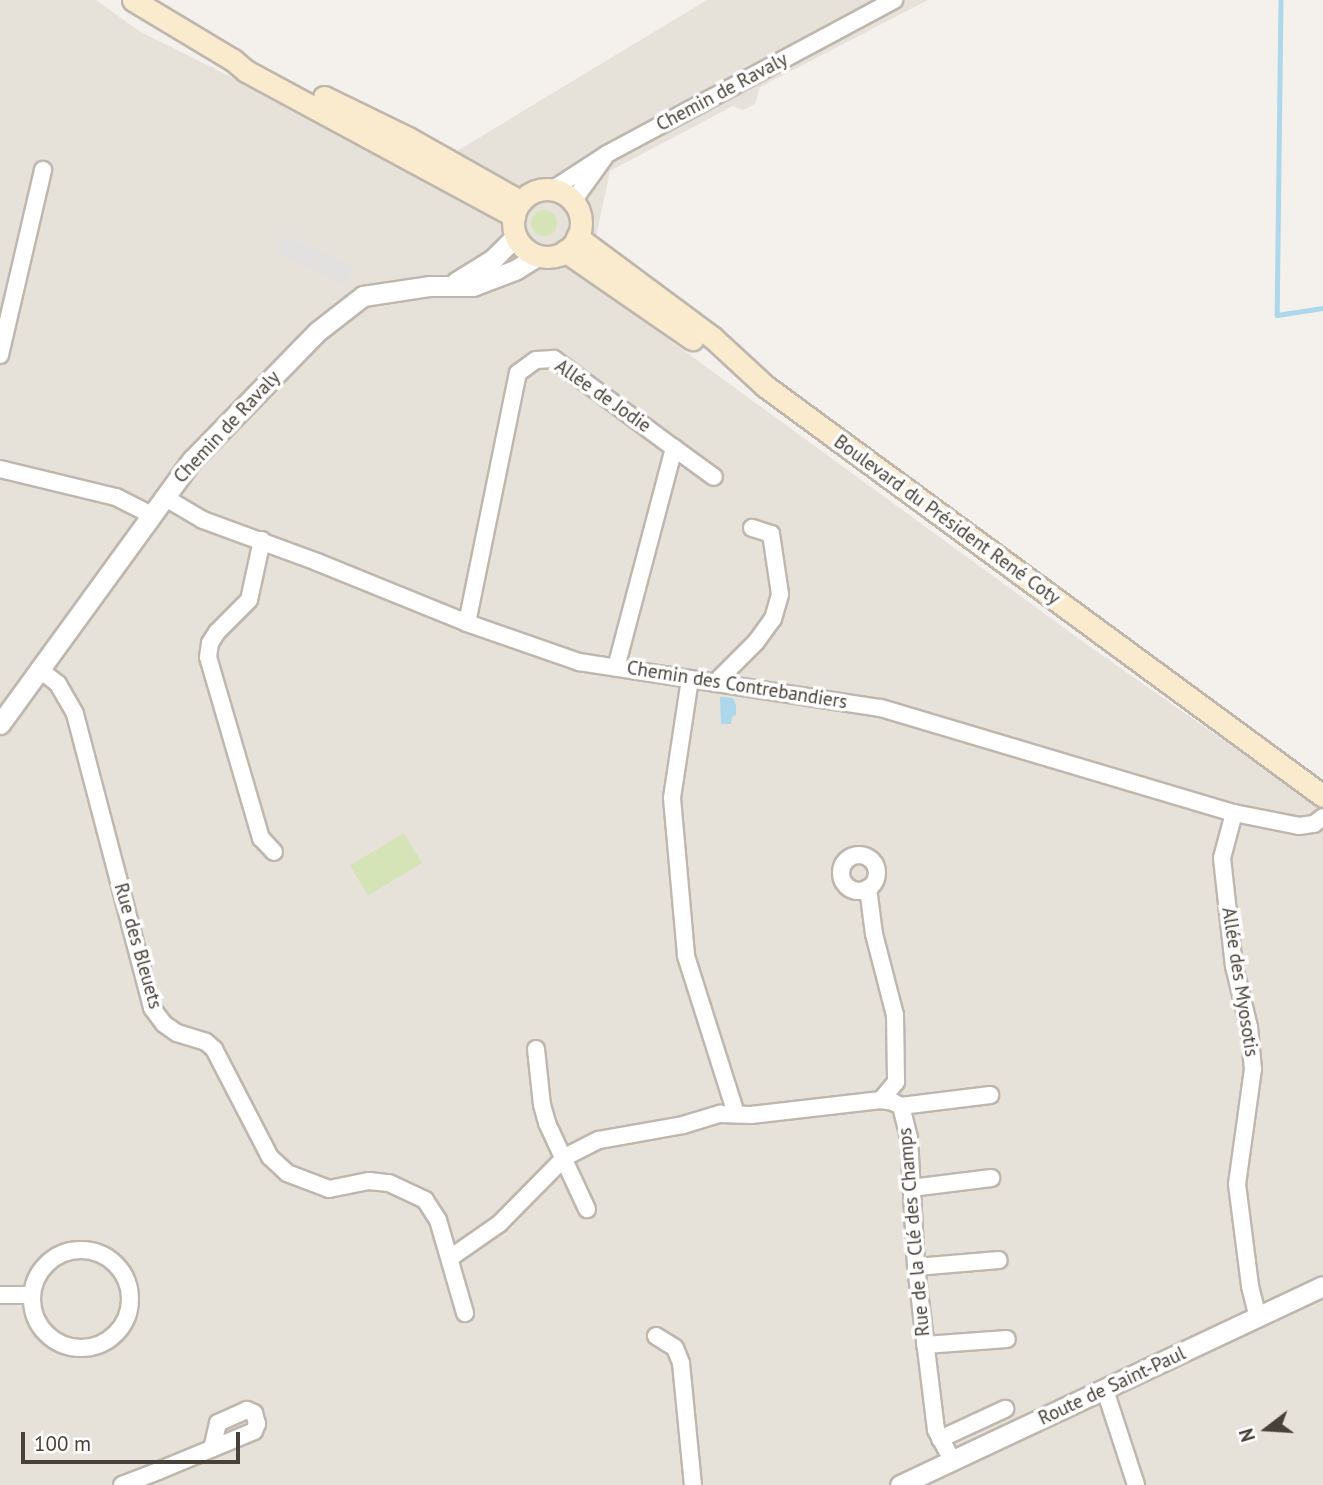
<!DOCTYPE html>
<html>
<head>
<meta charset="utf-8">
<style>
	body { margin:0 }
	#map { position:relative; width:1323px; height:1485px; overflow:hidden; background:#f4f0eb; font-family:"PT Sans",sans-serif }
	div>[style] { position:absolute }
	.residential>* { inset:0; background:#e7e2d9 }
	.green>* { inset:0; background:#d4e4b7; transform-origin:0 0 }
	.round { border-radius:50% }
	.parking>* { inset:0; background:#e3e1df; transform-origin:0 0 }
	.water>* { inset:0; background:#add7eb }
	.stream>* { height:4.5px; margin:-2.25px; padding:0 2.25px; transform-origin:2.25px; border-radius:2.25px; background:#add7eb }
	.roads { filter:drop-shadow(2px 0 #bfb7ae) drop-shadow(-2px 0 #bfb7ae) drop-shadow(0 2px #bfb7ae) drop-shadow(0 -2px #bfb7ae) }
	.minor>* { height:16px; margin:-8px; padding:0 8px; transform-origin:8px; border-radius:8px; background:#fff }
	.minor>.ring { margin:-8px; padding:0; box-sizing:content-box; background:none; border:16px solid #fff; border-radius:50% }
	.tertiary>* { height:19px; margin:-9.5px; padding:0 9.5px; transform-origin:9.5px; border-radius:9.5px; background:#fff }
	.secondary>* { height:21px; margin:-10.5px; padding:0 10.5px; transform-origin:10.5px; border-radius:10.5px; background:#faebcf }
	.secondary>.ring { margin:-10.5px; padding:0; box-sizing:content-box; background:none; border:21px solid #faebcf; border-radius:50% }
	span { translate:-50% -50%; white-space:nowrap; text-align:center; line-height:1.15; -webkit-text-stroke:7px #fff; paint-order:stroke }
	.street-label { font-size:19px; color:#474139 }
	.north { position:absolute; left:1232px; top:1394px; width:70px; height:70px; -webkit-text-stroke:5px #fff; paint-order:stroke; rotate:253deg; font-size:19px; font-weight:700; line-height:28px; text-align:center; color:#474139 }
	.north::after { content:''; display:block; margin:auto; width:24px; height:32px; background:#474139; clip-path:polygon(50% 0,100% 100%,50% 72%,0 100%) }
	.scale { position:absolute; left:21px; top:1432px; width:219px; height:32px; box-sizing:border-box; border:4px solid #474139; border-top:0; padding-left:9px; font-size:21px; line-height:24px; white-space:nowrap; color:#474139; -webkit-text-stroke:5px #fff; paint-order:stroke }
</style>
</head>
<body>
<div id="map">
	<div class="residential">
		<div style="clip-path:polygon(0 0,96px 0,139px 31px,422px 172px,707px 0,928px 0,760px 87px,755px 104px,743px 110px,733px 106px,610px 171px,587px 280px,1089px 646px,1323px 810px,1323px 1485px,0 1485px)"></div>
	</div>
	<div class="green">
		<div class="round" style="left:531px;top:210px;width:26px;height:26px"></div>
		<div style="left:404px;top:833px;width:35px;height:63px;rotate:59deg"></div>
	</div>
	<div class="parking">
		<div style="left:745px;top:87px;width:7px;height:132px;rotate:63deg"></div>
		<div style="left:285px;top:235px;width:75px;height:20px;rotate:25deg"></div>
	</div>
	<div class="water">
		<div style="clip-path:polygon(720px 697px,733px 698px,736px 705px,736px 715px,732px 717px,731px 724px,721px 724px)"></div>
	</div>
	<div class="stream">
		<div style="left:1281px;top:0;width:315px;rotate:90.7deg"></div>
		<div style="left:1277px;top:315px;width:47px;rotate:-8.7deg"></div>
	</div>
	<div class="roads">
		<div class="minor">
			<div style="left:553px;top:189px;width:64px;rotate:-32.9deg"></div>
			<div style="left:607px;top:154px;width:326px;rotate:-28.2deg"></div>
			<div style="left:573px;top:201px;width:53px;rotate:-54.2deg"></div>
			<div style="left:0;top:355px;width:190px;rotate:-76.9deg"></div>
			<div style="left:674px;top:448px;width:49px;rotate:35.9deg"></div>
			<div style="left:0;top:469px;width:119px;rotate:13.6deg"></div>
			<div style="left:116px;top:497px;width:39px;rotate:27deg"></div>
			<div style="left:164px;top:497px;width:45px;rotate:30.5deg"></div>
			<div style="left:203px;top:520px;width:121px;rotate:20.2deg"></div>
			<div style="left:317px;top:562px;width:162px;rotate:22.1deg"></div>
			<div style="left:467px;top:623px;width:119px;rotate:19.2deg"></div>
			<div style="left:579px;top:662px;width:305px;rotate:8.7deg"></div>
			<div style="left:881px;top:708px;width:368px;rotate:16.6deg"></div>
			<div style="left:1234px;top:813px;width:66px;rotate:11.3deg"></div>
			<div style="left:1299px;top:826px;width:15px;rotate:-8deg"></div>
			<div style="left:1314px;top:824px;width:11px;rotate:-38deg"></div>
			<div style="left:262px;top:540px;width:61px;rotate:102.2deg"></div>
			<div style="left:249px;top:600px;width:45px;rotate:135deg"></div>
			<div style="left:217px;top:632px;width:13px;rotate:122deg"></div>
			<div style="left:210px;top:643px;width:14px;rotate:98deg"></div>
			<div style="left:208px;top:657px;width:189px;rotate:73.7deg"></div>
			<div style="left:261px;top:838px;width:19px;rotate:47deg"></div>
			<div style="left:467px;top:623px;width:255px;rotate:-78.5deg"></div>
			<div style="left:518px;top:373px;width:22px;rotate:-36deg"></div>
			<div style="left:536px;top:360px;width:18px;rotate:-3deg"></div>
			<div style="left:554px;top:359px;width:149px;rotate:36.6deg"></div>
			<div style="left:674px;top:448px;width:227px;rotate:104.8deg"></div>
			<div style="left:39px;top:669px;width:24px;rotate:38deg"></div>
			<div style="left:58px;top:684px;width:34px;rotate:60deg"></div>
			<div style="left:75px;top:714px;width:304px;rotate:75.3deg"></div>
			<div style="left:152px;top:1008px;width:20px;rotate:53deg"></div>
			<div style="left:164px;top:1024px;width:16px;rotate:35deg"></div>
			<div style="left:177px;top:1033px;width:30px;rotate:17deg"></div>
			<div style="left:206px;top:1042px;width:11px;rotate:41deg"></div>
			<div style="left:214px;top:1049px;width:122px;rotate:62.6deg"></div>
			<div style="left:270px;top:1157px;width:23px;rotate:43deg"></div>
			<div style="left:287px;top:1173px;width:45px;rotate:20.9deg"></div>
			<div style="left:329px;top:1189px;width:41px;rotate:-11.3deg"></div>
			<div style="left:369px;top:1181px;width:20px;rotate:6deg"></div>
			<div style="left:389px;top:1183px;width:40px;rotate:25deg"></div>
			<div style="left:425px;top:1200px;width:24px;rotate:57deg"></div>
			<div style="left:438px;top:1220px;width:97px;rotate:73.8deg"></div>
			<div style="left:690px;top:679px;width:120px;rotate:98.6deg"></div>
			<div style="left:672px;top:798px;width:159px;rotate:84.9deg"></div>
			<div style="left:686px;top:956px;width:166px;rotate:72.4deg"></div>
			<div style="left:715px;top:683px;width:58px;rotate:-45deg"></div>
			<div style="left:756px;top:642px;width:29px;rotate:-54deg"></div>
			<div style="left:773px;top:619px;width:26px;rotate:-74deg"></div>
			<div style="left:780px;top:594px;width:61px;rotate:-98.5deg"></div>
			<div style="left:771px;top:534px;width:20px;rotate:-162deg"></div>
			<div style="left:1234px;top:813px;width:47px;rotate:104.9deg"></div>
			<div style="left:1222px;top:858px;width:109px;rotate:83.7deg"></div>
			<div style="left:1234px;top:966px;width:63px;rotate:76.2deg"></div>
			<div style="left:1249px;top:1027px;width:42px;rotate:84.6deg"></div>
			<div style="left:1253px;top:1069px;width:116px;rotate:97.9deg"></div>
			<div style="left:1237px;top:1184px;width:103px;rotate:82.7deg"></div>
			<div style="left:1250px;top:1286px;width:33px;rotate:76deg"></div>
			<div class="ring" style="left:841px;top:855px;width:20px;height:20px"></div>
			<div style="left:868px;top:888px;width:46px;rotate:82.6deg"></div>
			<div style="left:874px;top:934px;width:84px;rotate:75.5deg"></div>
			<div style="left:895px;top:1015px;width:67px;rotate:89.1deg"></div>
			<div style="left:896px;top:1082px;width:23px;rotate:130deg"></div>
			<div style="left:536px;top:1049px;width:56px;rotate:83.9deg"></div>
			<div style="left:542px;top:1105px;width:19px;rotate:74deg"></div>
			<div style="left:547px;top:1123px;width:95px;rotate:65.1deg"></div>
			<div style="left:901px;top:1106px;width:90px;rotate:-7deg"></div>
			<div style="left:911px;top:1188px;width:81px;rotate:-7.1deg"></div>
			<div class="ring" style="left:32px;top:1250px;width:82px;height:82px"></div>
			<div style="left:450px;top:1258px;width:60px;rotate:-34.8deg"></div>
			<div style="left:499px;top:1224px;width:94px;rotate:-45.4deg"></div>
			<div style="left:565px;top:1157px;width:38px;rotate:-27deg"></div>
			<div style="left:599px;top:1140px;width:85px;rotate:-10.1deg"></div>
			<div style="left:683px;top:1125px;width:39px;rotate:-17deg"></div>
			<div style="left:720px;top:1114px;width:31px;rotate:2deg"></div>
			<div style="left:751px;top:1115px;width:131px;rotate:-6.6deg"></div>
			<div style="left:881px;top:1100px;width:12px;rotate:9deg"></div>
			<div style="left:893px;top:1102px;width:9px;rotate:27deg"></div>
			<div style="left:901px;top:1106px;width:32px;rotate:76deg"></div>
			<div style="left:909px;top:1137px;width:130px;rotate:86.9deg"></div>
			<div style="left:916px;top:1267px;width:164px;rotate:83deg"></div>
			<div style="left:936px;top:1430px;width:34px;rotate:62deg"></div>
			<div style="left:916px;top:1267px;width:83px;rotate:-4.8deg"></div>
			<div style="left:0;top:1295px;width:32px"></div>
			<div style="left:656px;top:1336px;width:22px;rotate:32deg"></div>
			<div style="left:675px;top:1348px;width:16px;rotate:68deg"></div>
			<div style="left:681px;top:1363px;width:123px;rotate:84.4deg"></div>
			<div style="left:925px;top:1345px;width:82px;rotate:-4.2deg"></div>
			<div style="left:1105px;top:1390px;width:100px;rotate:71.9deg"></div>
			<div style="left:940px;top:1439px;width:72px;rotate:-24.8deg"></div>
			<div style="left:122px;top:1485px;width:39px;rotate:-21deg"></div>
			<div style="left:158px;top:1471px;width:104px;rotate:-22.6deg"></div>
			<div style="left:254px;top:1431px;width:8px;rotate:-67deg"></div>
			<div style="left:257px;top:1424px;width:11px;rotate:-105deg"></div>
			<div style="left:254px;top:1413px;width:8px;rotate:-157deg"></div>
			<div style="left:247px;top:1410px;width:32px;rotate:156deg"></div>
			<div style="left:218px;top:1423px;width:26px;rotate:103deg"></div>
		</div>
		<div class="tertiary">
			<div style="left:456px;top:282px;width:44px;rotate:-31.9deg"></div>
			<div style="left:493px;top:259px;width:33px;rotate:-45deg"></div>
			<div style="left:0;top:724px;width:326px;rotate:-54deg"></div>
			<div style="left:192px;top:460px;width:180px;rotate:-45.7deg"></div>
			<div style="left:318px;top:331px;width:57px;rotate:-37.9deg"></div>
			<div style="left:363px;top:296px;width:68px;rotate:-8.5deg"></div>
			<div style="left:430px;top:286px;width:43px"></div>
			<div style="left:473px;top:286px;width:45px;rotate:-20.9deg"></div>
			<div style="left:515px;top:270px;width:28px;rotate:-32deg"></div>
			<div style="left:900px;top:1485px;width:467px;rotate:-25.2deg"></div>
		</div>
		<div class="secondary">
			<div style="left:133px;top:0;width:117px;rotate:31deg"></div>
			<div style="left:233px;top:60px;width:17px;rotate:40deg"></div>
			<div style="left:246px;top:71px;width:305px;rotate:28.4deg"></div>
			<div style="left:324px;top:97px;width:93px;rotate:26deg"></div>
			<div style="left:408px;top:138px;width:129px;rotate:29.4deg"></div>
			<div class="ring" style="left:513px;top:189px;width:47px;height:47px"></div>
			<div style="left:577px;top:237px;width:169px;rotate:36.6deg"></div>
			<div style="left:713px;top:338px;width:71px;rotate:42.7deg"></div>
			<div style="left:765px;top:386px;width:692px;rotate:36.31deg"></div>
			<div style="left:565px;top:251px;width:155px;rotate:34.7deg"></div>
		</div>
	</div>
	<div class="street-label">
		<span style="left:722px;top:92px;rotate:-28deg">Chemin de Ravaly</span>
		<span style="left:603px;top:396px;rotate:35deg">Allée de Jodie</span>
		<span style="left:227px;top:427px;rotate:-47deg">Chemin de Ravaly</span>
		<span style="left:947px;top:520px;rotate:36deg">Boulevard du Président René Coty</span>
		<span style="left:737px;top:685px;rotate:9deg">Chemin des Contrebandiers</span>
		<span style="left:138px;top:946px;rotate:74deg">Rue des Bleuets</span>
		<span style="left:1240px;top:982px;rotate:81deg">Allée des Myosotis</span>
		<span style="left:914px;top:1232px;rotate:-95deg">Rue de la Clé des Champs</span>
		<span style="left:1112px;top:1386px;rotate:-25deg">Route de Saint-Paul</span>
	</div>
	<div class="north">N</div>
	<div class="scale">100 m</div>
</div>
</body>
</html>
